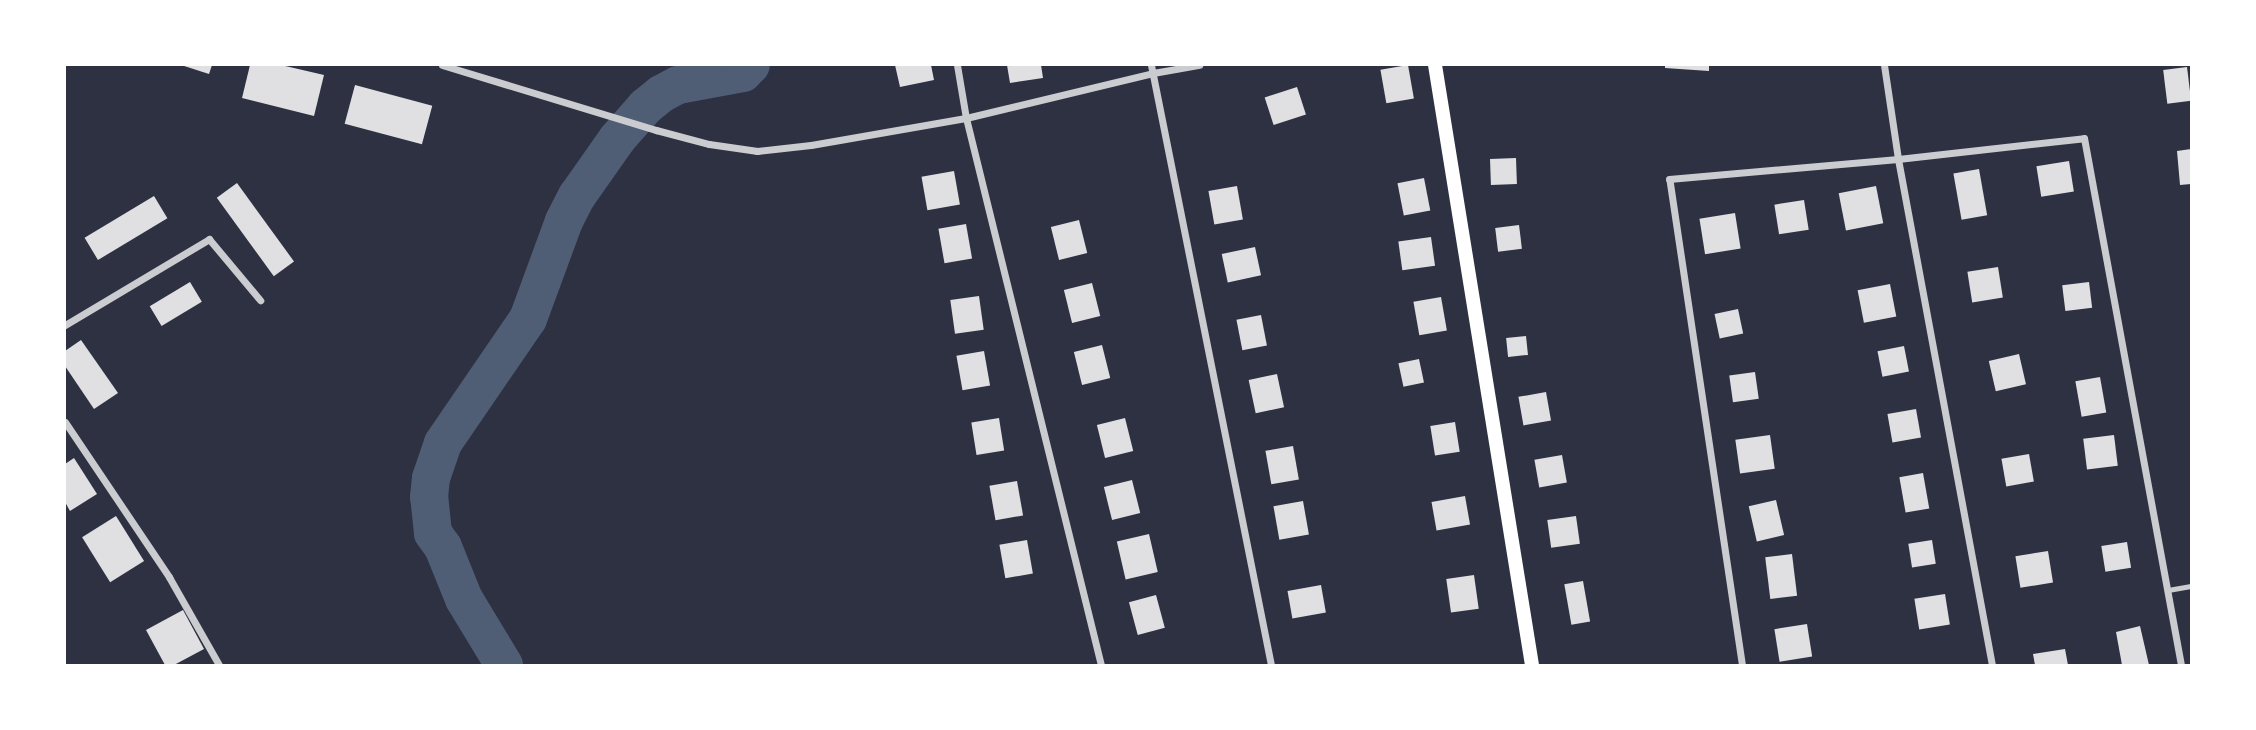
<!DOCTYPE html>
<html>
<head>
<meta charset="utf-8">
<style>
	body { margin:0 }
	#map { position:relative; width:2256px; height:730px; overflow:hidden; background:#2d3142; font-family:"Sofia Sans Condensed",sans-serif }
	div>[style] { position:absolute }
	.river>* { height:38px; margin:-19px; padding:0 19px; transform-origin:19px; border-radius:19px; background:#4f5d75 }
	.building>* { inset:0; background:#e0e0e3; transform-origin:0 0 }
	.service>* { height:5px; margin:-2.5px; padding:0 2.5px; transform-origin:2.5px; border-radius:2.5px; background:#caccd0 }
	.minor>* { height:7px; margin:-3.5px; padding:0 3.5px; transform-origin:3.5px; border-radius:3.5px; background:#caccd0 }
	.secondary>* { height:14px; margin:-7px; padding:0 7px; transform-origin:7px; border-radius:7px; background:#fff }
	span { translate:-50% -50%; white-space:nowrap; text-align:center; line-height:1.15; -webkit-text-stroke:5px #fff; paint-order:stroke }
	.frame { position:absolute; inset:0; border:66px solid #fff; pointer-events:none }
</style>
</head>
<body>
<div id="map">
	<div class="river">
		<div style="left:504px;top:665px;width:77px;rotate:-121.2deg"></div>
		<div style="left:464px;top:599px;width:56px;rotate:-112deg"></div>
		<div style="left:443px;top:547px;width:17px;rotate:-126deg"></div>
		<div style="left:433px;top:533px;width:36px;rotate:-96deg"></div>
		<div style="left:429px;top:497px;width:19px;rotate:-84deg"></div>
		<div style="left:431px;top:478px;width:37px;rotate:-71deg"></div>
		<div style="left:443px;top:443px;width:150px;rotate:-55.6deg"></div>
		<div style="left:528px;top:319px;width:104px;rotate:-69.8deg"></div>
		<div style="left:564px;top:221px;width:28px;rotate:-63deg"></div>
		<div style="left:577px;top:196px;width:70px;rotate:-54.9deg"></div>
		<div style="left:617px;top:139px;width:43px;rotate:-48.8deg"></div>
		<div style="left:645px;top:107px;width:21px;rotate:-39deg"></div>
		<div style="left:661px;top:94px;width:19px;rotate:-28deg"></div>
		<div style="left:678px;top:85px;width:66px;rotate:-10.5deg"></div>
		<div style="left:743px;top:73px;width:11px;rotate:-45deg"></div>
	</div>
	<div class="building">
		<div style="clip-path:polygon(181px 65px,212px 65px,209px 74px)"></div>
		<div style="clip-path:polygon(250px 65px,281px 65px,324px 75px,314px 116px,242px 98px)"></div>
		<div style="clip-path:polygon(895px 65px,931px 65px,934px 80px,900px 87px)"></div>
		<div style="clip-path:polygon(1007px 65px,1041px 65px,1043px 78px,1010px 83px)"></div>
		<div style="left:1408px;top:65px;width:34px;height:28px;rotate:80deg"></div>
		<div style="clip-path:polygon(1665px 65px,1709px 65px,1709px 71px,1665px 68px)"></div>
		<div style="left:2187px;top:67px;width:34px;height:24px;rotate:83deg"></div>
		<div style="left:355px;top:85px;width:80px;height:40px;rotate:15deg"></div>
		<div style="left:1297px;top:87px;width:29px;height:34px;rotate:72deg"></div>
		<div style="clip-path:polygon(2191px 149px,2191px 184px,2180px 185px,2177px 151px)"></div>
		<div style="left:1516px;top:158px;width:26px;height:26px;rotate:88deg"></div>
		<div style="left:2069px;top:161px;width:31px;height:33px;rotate:81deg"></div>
		<div style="left:1979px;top:169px;width:47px;height:26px;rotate:80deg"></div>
		<div style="left:954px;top:171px;width:34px;height:33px;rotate:80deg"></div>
		<div style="left:1424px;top:178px;width:33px;height:27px;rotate:79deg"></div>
		<div style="left:237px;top:183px;width:97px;height:25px;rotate:54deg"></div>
		<div style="left:1237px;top:186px;width:34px;height:29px;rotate:80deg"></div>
		<div style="left:1876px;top:186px;width:38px;height:38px;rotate:79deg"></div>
		<div style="left:154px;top:196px;width:26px;height:81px;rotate:59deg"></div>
		<div style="left:1804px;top:200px;width:30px;height:30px;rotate:81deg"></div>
		<div style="left:1735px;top:213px;width:36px;height:36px;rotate:81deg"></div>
		<div style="left:1079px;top:220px;width:34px;height:29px;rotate:76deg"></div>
		<div style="left:966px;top:224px;width:35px;height:28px;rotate:80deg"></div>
		<div style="left:1519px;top:225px;width:24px;height:24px;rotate:83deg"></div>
		<div style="left:1431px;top:237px;width:29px;height:33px;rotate:82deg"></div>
		<div style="left:1255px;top:247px;width:29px;height:34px;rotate:78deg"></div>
		<div style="left:1998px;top:267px;width:31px;height:31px;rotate:81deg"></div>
		<div style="left:190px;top:282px;width:23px;height:47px;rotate:59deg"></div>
		<div style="left:2089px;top:282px;width:26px;height:27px;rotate:83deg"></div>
		<div style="left:1092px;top:283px;width:34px;height:29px;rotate:76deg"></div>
		<div style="left:1890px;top:284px;width:33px;height:33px;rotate:79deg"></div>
		<div style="left:979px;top:296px;width:34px;height:29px;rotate:82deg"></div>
		<div style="left:1441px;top:297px;width:34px;height:28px;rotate:80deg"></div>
		<div style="left:1738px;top:309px;width:25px;height:24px;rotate:78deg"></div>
		<div style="left:1261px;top:315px;width:31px;height:25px;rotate:79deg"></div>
		<div style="left:1526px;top:336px;width:19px;height:20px;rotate:84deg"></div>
		<div style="clip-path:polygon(81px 340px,118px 393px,94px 409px,65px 366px,65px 351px)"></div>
		<div style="left:1102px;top:345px;width:34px;height:29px;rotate:76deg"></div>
		<div style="left:1904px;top:346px;width:26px;height:27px;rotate:79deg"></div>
		<div style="left:984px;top:351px;width:35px;height:28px;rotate:80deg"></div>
		<div style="left:2019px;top:354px;width:31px;height:31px;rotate:77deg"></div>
		<div style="left:1419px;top:359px;width:24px;height:21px;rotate:78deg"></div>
		<div style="left:1755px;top:372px;width:27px;height:26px;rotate:82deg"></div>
		<div style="left:1277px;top:374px;width:34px;height:29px;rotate:78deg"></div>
		<div style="left:2100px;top:377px;width:36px;height:25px;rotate:80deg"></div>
		<div style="left:1546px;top:392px;width:29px;height:28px;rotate:80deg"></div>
		<div style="left:1916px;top:409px;width:29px;height:29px;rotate:80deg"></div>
		<div style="left:999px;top:418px;width:33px;height:28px;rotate:81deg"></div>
		<div style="left:1125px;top:418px;width:34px;height:29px;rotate:76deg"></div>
		<div style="left:1455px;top:422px;width:30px;height:25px;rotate:81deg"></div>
		<div style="left:1770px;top:435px;width:34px;height:35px;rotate:82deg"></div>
		<div style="left:2114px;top:435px;width:31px;height:31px;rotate:83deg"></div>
		<div style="left:1293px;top:446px;width:34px;height:28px;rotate:80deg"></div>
		<div style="left:2029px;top:454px;width:28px;height:28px;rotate:80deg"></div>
		<div style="left:1562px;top:455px;width:28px;height:28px;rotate:80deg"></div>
		<div style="clip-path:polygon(74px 458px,97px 494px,70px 511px,65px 502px,65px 464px)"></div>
		<div style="left:1923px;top:473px;width:36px;height:24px;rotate:80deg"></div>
		<div style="left:1132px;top:480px;width:34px;height:29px;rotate:76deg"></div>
		<div style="left:1017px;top:481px;width:35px;height:28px;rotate:80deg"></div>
		<div style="left:1465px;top:496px;width:29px;height:34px;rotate:80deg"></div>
		<div style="left:1776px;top:500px;width:36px;height:28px;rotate:77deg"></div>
		<div style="left:1303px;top:501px;width:34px;height:30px;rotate:80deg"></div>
		<div style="left:116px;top:516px;width:53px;height:40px;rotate:58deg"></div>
		<div style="left:1576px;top:516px;width:28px;height:29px;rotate:82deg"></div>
		<div style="left:1149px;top:534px;width:39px;height:33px;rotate:77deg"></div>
		<div style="left:1027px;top:540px;width:34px;height:28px;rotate:80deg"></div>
		<div style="left:1932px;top:540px;width:24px;height:24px;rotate:81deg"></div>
		<div style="left:2127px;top:542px;width:26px;height:26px;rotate:81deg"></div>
		<div style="left:2048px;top:551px;width:32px;height:33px;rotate:81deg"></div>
		<div style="left:1792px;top:554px;width:42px;height:27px;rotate:83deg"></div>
		<div style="left:1474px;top:575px;width:34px;height:28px;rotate:82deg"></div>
		<div style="left:1583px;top:581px;width:41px;height:19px;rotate:80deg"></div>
		<div style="left:1321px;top:585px;width:28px;height:34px;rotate:80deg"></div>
		<div style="left:1945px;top:594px;width:31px;height:31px;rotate:81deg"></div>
		<div style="left:1156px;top:595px;width:34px;height:28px;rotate:75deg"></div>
		<div style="clip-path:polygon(183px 610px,204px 649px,174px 665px,165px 665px,146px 630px)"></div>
		<div style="left:1807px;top:624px;width:33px;height:33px;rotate:81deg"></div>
		<div style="clip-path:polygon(2140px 626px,2149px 665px,2122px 665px,2116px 632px)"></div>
		<div style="clip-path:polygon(2065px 649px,2068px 665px,2035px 665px,2033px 654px)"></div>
	</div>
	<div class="service">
		<div style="left:2168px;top:590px;width:23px;rotate:-10deg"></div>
	</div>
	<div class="minor">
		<div style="left:442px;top:65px;width:224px;rotate:16.9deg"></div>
		<div style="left:656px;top:130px;width:55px;rotate:14.8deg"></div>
		<div style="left:709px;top:144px;width:49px;rotate:8.3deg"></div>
		<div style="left:757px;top:151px;width:54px;rotate:-6.3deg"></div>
		<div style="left:811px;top:145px;width:157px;rotate:-9.9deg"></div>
		<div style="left:966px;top:118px;width:192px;rotate:-13.5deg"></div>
		<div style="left:1153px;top:73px;width:47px;rotate:-9.9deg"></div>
		<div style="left:957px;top:65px;width:54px;rotate:80.4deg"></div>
		<div style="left:966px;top:118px;width:563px;rotate:76.14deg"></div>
		<div style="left:1151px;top:65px;width:612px;rotate:78.69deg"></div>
		<div style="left:1884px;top:65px;width:95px;rotate:81.5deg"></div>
		<div style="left:1898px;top:159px;width:515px;rotate:79.48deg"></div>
		<div style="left:65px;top:325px;width:168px;rotate:-30.8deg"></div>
		<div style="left:209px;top:239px;width:80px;rotate:50.1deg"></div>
		<div style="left:65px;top:422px;width:187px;rotate:56.1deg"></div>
		<div style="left:169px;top:577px;width:101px;rotate:60.4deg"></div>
		<div style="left:1742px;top:665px;width:491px;rotate:-98.5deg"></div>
		<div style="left:1669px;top:179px;width:230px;rotate:-5deg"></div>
		<div style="left:1898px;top:159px;width:187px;rotate:-6.4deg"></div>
		<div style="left:2084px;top:138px;width:536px;rotate:79.57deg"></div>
	</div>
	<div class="secondary">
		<div style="left:1435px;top:65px;width:608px;rotate:80.82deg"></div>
	</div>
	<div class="frame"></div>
</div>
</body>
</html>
